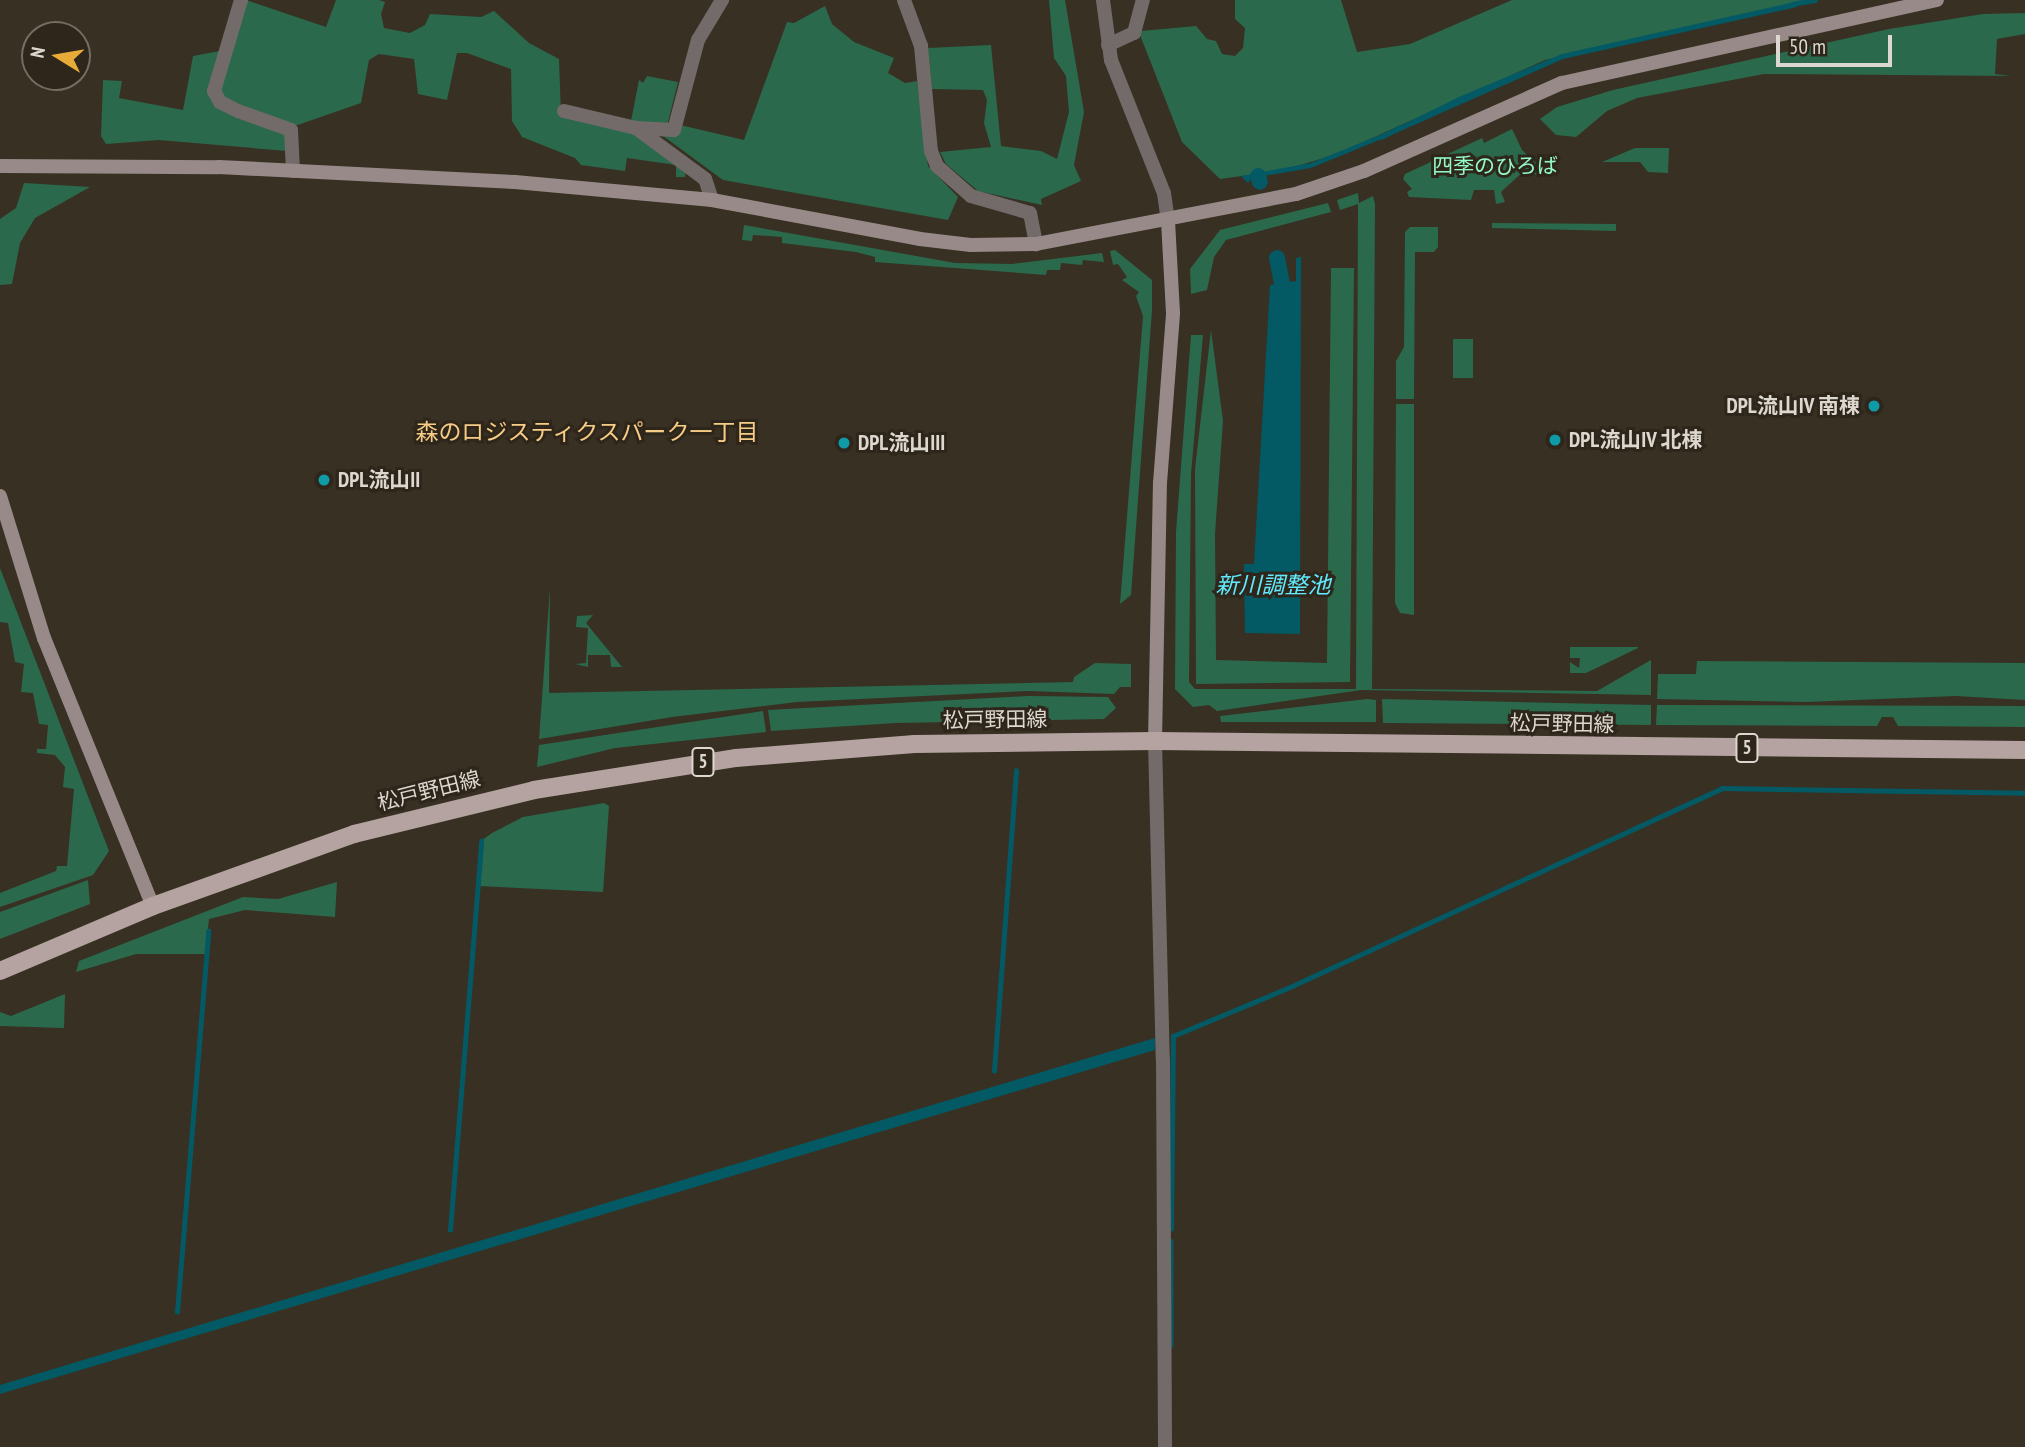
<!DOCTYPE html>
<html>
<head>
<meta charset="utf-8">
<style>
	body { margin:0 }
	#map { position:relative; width:2025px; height:1447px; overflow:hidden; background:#383023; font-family:"PT Sans Narrow","Noto Sans JP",sans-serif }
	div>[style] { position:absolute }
	.green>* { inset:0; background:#2b694c; transform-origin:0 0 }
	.water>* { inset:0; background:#035a64 }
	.stream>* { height:4.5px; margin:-2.25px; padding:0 2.25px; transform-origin:2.25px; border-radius:2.25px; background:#035a64 }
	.canal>* { height:16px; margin:-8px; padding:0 8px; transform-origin:8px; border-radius:8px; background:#035a64 }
	.street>* { height:14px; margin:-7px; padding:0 7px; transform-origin:7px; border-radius:7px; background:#736b69 }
	.secondary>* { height:14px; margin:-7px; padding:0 7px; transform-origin:7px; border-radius:7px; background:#988a88 }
	.primary>* { height:18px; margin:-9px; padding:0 9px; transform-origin:9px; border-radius:9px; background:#b4a3a0 }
	.dots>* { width:19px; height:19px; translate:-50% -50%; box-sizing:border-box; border:4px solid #2e261a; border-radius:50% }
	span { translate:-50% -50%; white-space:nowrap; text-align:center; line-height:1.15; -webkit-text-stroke:6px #2e261a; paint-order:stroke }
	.shield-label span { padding:2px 5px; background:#2e261a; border:2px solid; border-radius:5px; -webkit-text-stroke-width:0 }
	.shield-label { font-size:19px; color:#dcd7cf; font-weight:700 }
	.park-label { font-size:21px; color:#93fac6 }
	.poi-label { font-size:21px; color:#dcd7cf; font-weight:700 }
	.right { translate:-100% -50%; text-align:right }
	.left { translate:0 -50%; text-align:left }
	.street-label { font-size:21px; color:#dcd7cf }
	.neighbourhood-label { font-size:23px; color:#f7cc86 }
	.water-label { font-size:23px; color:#60eafd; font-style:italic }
	.north { position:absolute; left:21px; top:21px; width:70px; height:70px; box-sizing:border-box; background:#2e261a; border:2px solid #746d62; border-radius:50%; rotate:281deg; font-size:19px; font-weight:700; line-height:28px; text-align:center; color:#dcd7cf }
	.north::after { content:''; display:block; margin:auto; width:24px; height:32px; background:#e8ab37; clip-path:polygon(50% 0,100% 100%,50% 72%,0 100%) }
	.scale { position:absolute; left:1776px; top:35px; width:116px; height:32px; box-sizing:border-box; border:4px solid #dcd7cf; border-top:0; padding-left:9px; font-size:21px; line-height:24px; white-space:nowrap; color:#dcd7cf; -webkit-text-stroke:5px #2e261a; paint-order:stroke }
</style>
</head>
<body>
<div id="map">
	<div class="green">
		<div style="clip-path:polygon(246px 0,326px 27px,336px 0,379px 0,385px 2px,381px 14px,384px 28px,410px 33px,425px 25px,430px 14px,481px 17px,494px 11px,529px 43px,559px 59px,561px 116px,634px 134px,686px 170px,685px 177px,676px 177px,676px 165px,627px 158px,625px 171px,581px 165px,575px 158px,522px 137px,512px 121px,511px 69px,467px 53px,457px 53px,447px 100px,418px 94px,414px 59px,379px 54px,369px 60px,361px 103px,292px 127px,223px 97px,219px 88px)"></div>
		<div style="clip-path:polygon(1049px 0,1065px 0,1084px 112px,1074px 165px,1081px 181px,1041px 199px,1042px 205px,978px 191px,946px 164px,940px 152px,991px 147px,984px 123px,987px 100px,983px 90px,932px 89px,928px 48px,991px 45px,1001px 146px,1041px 151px,1057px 159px,1069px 112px,1066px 76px,1054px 58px)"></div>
		<div style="clip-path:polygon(1235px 0,1341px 0,1357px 52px,1410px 44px,1512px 0,1807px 0,1545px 60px,1337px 154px,1284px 170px,1220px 179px,1182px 142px,1140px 35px,1141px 31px,1196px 26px,1207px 39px,1216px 41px,1222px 54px,1235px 56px,1243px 48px,1245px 28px,1235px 19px)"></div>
		<div style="clip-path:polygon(825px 6px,832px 24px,854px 42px,894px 58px,888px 73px,905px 83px,917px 81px,928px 166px,958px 197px,948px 220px,723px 180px,655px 130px,680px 125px,744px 140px,787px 22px,794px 23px)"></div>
		<div style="clip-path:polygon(2025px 13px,2025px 34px,1997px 39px,1995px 74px,2011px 76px,1764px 74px,1637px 98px,1607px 111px,1576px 137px,1556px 135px,1540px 119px,1557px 107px,1613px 90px,1889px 29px,1983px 14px)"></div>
		<div style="clip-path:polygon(220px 51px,212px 96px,288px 136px,287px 151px,159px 140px,106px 144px,101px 136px,103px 80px,122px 81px,119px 98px,183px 110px,193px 56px)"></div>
		<div style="clip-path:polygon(647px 76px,678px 82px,667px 126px,631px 121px,639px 80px,643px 83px)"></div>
		<div style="clip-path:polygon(1512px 129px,1522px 150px,1539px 166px,1536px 175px,1526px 169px,1501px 192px,1505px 202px,1496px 204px,1494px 190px,1474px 190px,1471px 200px,1409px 197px,1407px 192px,1412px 189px,1403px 179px,1405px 174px,1482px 138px,1484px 143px)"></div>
		<div style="clip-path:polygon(1635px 148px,1669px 148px,1668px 173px,1648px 172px,1640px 162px,1602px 162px)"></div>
		<div style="clip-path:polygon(24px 183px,90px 187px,35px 218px,20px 243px,12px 284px,0 285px,0 219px,16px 208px)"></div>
		<div style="clip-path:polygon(1358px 193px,1359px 203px,1373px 196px,1375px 204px,1372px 689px,1597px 691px,1651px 660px,1651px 695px,1361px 690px,1217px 711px,1209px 705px,1193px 707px,1175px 689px,1176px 532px,1191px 335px,1203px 335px,1191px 474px,1189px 682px,1195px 689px,1356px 689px,1358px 204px,1340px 210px,1337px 200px)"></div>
		<div style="clip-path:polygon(1328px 203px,1331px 212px,1226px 240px,1214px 257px,1207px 290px,1191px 294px,1190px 269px,1220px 230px)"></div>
		<div style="clip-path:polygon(1492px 223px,1616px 224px,1616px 231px,1492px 228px)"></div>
		<div style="clip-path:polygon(744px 225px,955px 263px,1012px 264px,1102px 253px,1105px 266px,1104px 262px,1083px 260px,1082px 265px,1061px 263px,1060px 270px,1047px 270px,1046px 275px,875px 262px,875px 257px,856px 252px,782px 243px,782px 237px,753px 235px,752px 241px,742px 240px)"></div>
		<div style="clip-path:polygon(1410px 227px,1438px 227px,1438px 247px,1434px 252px,1415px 252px,1414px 399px,1396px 399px,1396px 361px,1404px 347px,1405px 232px)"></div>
		<div style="clip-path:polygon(1115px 250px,1152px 280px,1152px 310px,1131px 595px,1120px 604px,1143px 316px,1136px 296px,1139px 292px,1122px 280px,1127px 277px,1118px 264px,1113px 265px,1110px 251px)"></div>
		<div style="clip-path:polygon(1331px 268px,1354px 268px,1350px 682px,1196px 684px,1195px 469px,1211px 330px,1223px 421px,1215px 534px,1216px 660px,1327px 663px)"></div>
		<div style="left:1453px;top:339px;width:20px;height:39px"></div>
		<div style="clip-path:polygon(1396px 404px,1414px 404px,1414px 615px,1400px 613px,1395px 603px)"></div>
		<div style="clip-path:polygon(0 568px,109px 851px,93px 875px,0 907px,0 893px,56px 871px,57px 866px,67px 866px,74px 789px,63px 787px,65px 767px,55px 755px,37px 753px,37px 749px,46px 749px,48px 725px,39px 724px,33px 693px,21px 692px,24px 664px,15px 662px,8px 623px,0 622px)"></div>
		<div style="clip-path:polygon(550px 588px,549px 693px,1073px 682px,1074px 677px,1095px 663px,1131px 664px,1131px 687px,1120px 687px,1114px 694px,1028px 691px,797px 702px,672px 717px,539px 739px)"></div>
		<div style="clip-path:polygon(593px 615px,586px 623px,622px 667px,611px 667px,610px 655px,588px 655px,588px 667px,575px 664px,586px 663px,588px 628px,576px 627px,577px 616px)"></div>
		<div style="clip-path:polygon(1570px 647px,1638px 647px,1638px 648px,1586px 673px,1570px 673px,1570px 662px,1579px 668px,1580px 658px,1570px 658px)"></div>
		<div style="clip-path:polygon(1697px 661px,2025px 663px,2025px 700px,1956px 696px,1806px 702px,1657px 699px,1658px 674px,1696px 674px)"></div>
		<div style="clip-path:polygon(1028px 696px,1108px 697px,1116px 708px,1104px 719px,896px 723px,771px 731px,768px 710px)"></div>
		<div style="clip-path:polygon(1367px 699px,1376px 700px,1376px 722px,1221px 722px,1220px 716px)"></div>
		<div style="clip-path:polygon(1382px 699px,1651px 705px,1651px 725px,1383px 723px)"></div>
		<div style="clip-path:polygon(1657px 705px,2025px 706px,2025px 727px,1898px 726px,1893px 717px,1882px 717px,1877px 726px,1656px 725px)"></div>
		<div style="clip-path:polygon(763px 711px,766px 732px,615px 748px,537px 767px,539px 745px)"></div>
		<div style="clip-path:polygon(604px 803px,609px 806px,603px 892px,478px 886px,481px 841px,492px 833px,523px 817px)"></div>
		<div style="clip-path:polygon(88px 880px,90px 904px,0 939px,0 912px)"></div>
		<div style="clip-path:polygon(337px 882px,335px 917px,245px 910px,209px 919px,205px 954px,136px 954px,76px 972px,79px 961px,243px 897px,278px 899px)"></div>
		<div style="clip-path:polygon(65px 994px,64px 1028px,0 1026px,0 1012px,11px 1016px)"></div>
	</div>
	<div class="water">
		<div style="clip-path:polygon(1795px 2px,1797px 7px,1563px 59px,1396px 133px,1396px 128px,1461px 96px,1562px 54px)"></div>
		<div style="clip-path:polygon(1385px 133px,1384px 138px,1311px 168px,1252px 178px,1248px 183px,1241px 176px,1311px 163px)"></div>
		<div style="clip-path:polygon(1301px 257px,1300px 634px,1245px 633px,1244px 564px,1254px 564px,1270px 285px,1296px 281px,1296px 258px)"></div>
		<div style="clip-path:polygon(1155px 1038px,1155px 1050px,0 1394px,0 1385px)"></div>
	</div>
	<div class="stream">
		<div style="left:1792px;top:4px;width:23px;rotate:-10deg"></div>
		<div style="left:1381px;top:137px;width:22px;rotate:-27deg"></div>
		<div style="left:994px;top:1071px;width:301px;rotate:-85.8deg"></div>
		<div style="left:1171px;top:1229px;width:193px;rotate:-89.4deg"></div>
		<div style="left:1173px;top:1036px;width:127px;rotate:-22.7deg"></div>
		<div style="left:1290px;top:987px;width:476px;rotate:-24.7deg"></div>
		<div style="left:1722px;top:788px;width:303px;rotate:0.9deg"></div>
		<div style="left:450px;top:1230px;width:390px;rotate:-85.4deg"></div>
		<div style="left:1171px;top:1241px;width:104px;rotate:90deg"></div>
		<div style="left:177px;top:1312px;width:382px;rotate:-85.3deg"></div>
	</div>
	<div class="canal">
		<div style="left:1258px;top:176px;width:6px;rotate:72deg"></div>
		<div style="left:1277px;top:258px;width:25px;rotate:79deg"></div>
	</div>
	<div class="street">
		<div style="left:241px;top:0;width:95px;rotate:106.5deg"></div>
		<div style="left:214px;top:91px;width:13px;rotate:61deg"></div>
		<div style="left:220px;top:102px;width:20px;rotate:27deg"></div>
		<div style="left:238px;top:111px;width:56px;rotate:19.7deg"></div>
		<div style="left:291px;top:130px;width:41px;rotate:87.2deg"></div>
		<div style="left:904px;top:0;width:49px;rotate:69.7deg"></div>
		<div style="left:921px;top:46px;width:105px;rotate:84.6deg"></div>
		<div style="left:931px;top:151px;width:16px;rotate:68deg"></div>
		<div style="left:937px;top:166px;width:45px;rotate:41.4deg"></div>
		<div style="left:971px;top:196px;width:61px;rotate:16.1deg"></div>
		<div style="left:1030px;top:213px;width:32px;rotate:79deg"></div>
		<div style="left:1103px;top:0;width:61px;rotate:82.4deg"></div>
		<div style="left:1111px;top:60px;width:143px;rotate:68.3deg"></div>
		<div style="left:1164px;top:193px;width:28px;rotate:82deg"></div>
		<div style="left:1108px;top:45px;width:29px;rotate:-25deg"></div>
		<div style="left:1134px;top:33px;width:34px;rotate:-75deg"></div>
		<div style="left:564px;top:111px;width:74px;rotate:13.3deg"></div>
		<div style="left:712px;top:200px;width:22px;rotate:-108deg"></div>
		<div style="left:705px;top:179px;width:86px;rotate:-143.5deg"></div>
		<div style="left:636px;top:128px;width:38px;rotate:3deg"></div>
		<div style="left:674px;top:130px;width:93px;rotate:-75.1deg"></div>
		<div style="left:698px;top:40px;width:47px;rotate:-59deg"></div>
		<div style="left:1155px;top:741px;width:318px;rotate:88.6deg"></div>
		<div style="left:1163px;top:1059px;width:388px;rotate:89.7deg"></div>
	</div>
	<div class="secondary">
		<div style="left:0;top:166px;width:219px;rotate:0.3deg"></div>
		<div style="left:219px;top:167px;width:296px;rotate:2.9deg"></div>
		<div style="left:515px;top:182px;width:198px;rotate:5.2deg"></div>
		<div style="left:712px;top:200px;width:212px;rotate:10.6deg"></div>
		<div style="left:920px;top:239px;width:51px;rotate:6.7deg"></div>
		<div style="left:971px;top:245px;width:65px;rotate:-0.9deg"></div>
		<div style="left:1036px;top:244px;width:265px;rotate:-10.9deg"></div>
		<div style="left:1296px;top:194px;width:72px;rotate:-18.7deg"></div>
		<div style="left:1364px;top:171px;width:217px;rotate:-24deg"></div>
		<div style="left:1562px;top:83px;width:384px;rotate:-12.5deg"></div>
		<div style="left:0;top:496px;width:149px;rotate:72.8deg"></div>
		<div style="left:44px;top:638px;width:289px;rotate:67.9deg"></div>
		<div style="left:1155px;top:741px;width:258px;rotate:-88.9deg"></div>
		<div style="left:1160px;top:483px;width:170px;rotate:-85.6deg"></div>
		<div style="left:1173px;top:313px;width:92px;rotate:-93.1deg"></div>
	</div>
	<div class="primary">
		<div style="left:0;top:971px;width:166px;rotate:-23deg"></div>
		<div style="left:153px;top:906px;width:214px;rotate:-19.7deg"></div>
		<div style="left:354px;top:834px;width:185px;rotate:-13.7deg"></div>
		<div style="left:534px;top:790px;width:205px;rotate:-9deg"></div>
		<div style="left:736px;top:758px;width:179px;rotate:-4.5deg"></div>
		<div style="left:914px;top:744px;width:241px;rotate:-0.7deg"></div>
		<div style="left:1155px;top:741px;width:870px;rotate:0.59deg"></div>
	</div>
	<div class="dots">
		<div style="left:1874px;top:406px;background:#0f9aa8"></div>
		<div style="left:1555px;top:440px;background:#0f9aa8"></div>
		<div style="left:844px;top:443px;background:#0f9aa8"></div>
		<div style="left:324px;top:480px;background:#0f9aa8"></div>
	</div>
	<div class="shield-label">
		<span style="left:1747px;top:748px">5</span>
		<span style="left:703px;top:762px">5</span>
	</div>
	<div class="park-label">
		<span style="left:1495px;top:166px">四季のひろば</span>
	</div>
	<div class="poi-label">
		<span class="right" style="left:1860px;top:406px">DPL流山IV 南棟</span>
		<span class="left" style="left:1569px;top:440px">DPL流山IV 北棟</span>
		<span class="left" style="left:858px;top:443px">DPL流山III</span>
		<span class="left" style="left:338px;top:480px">DPL流山II</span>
	</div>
	<div class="street-label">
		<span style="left:995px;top:720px;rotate:-1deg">松戸野田線</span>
		<span style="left:1562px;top:724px;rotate:1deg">松戸野田線</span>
		<span style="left:429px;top:791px;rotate:-14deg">松戸野田線</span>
	</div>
	<div class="neighbourhood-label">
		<span style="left:587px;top:432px">森のロジスティクスパーク一丁目</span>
	</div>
	<div class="water-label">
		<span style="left:1273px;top:585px">新川調整池</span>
	</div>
	<div class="north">N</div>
	<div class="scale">50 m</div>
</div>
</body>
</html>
